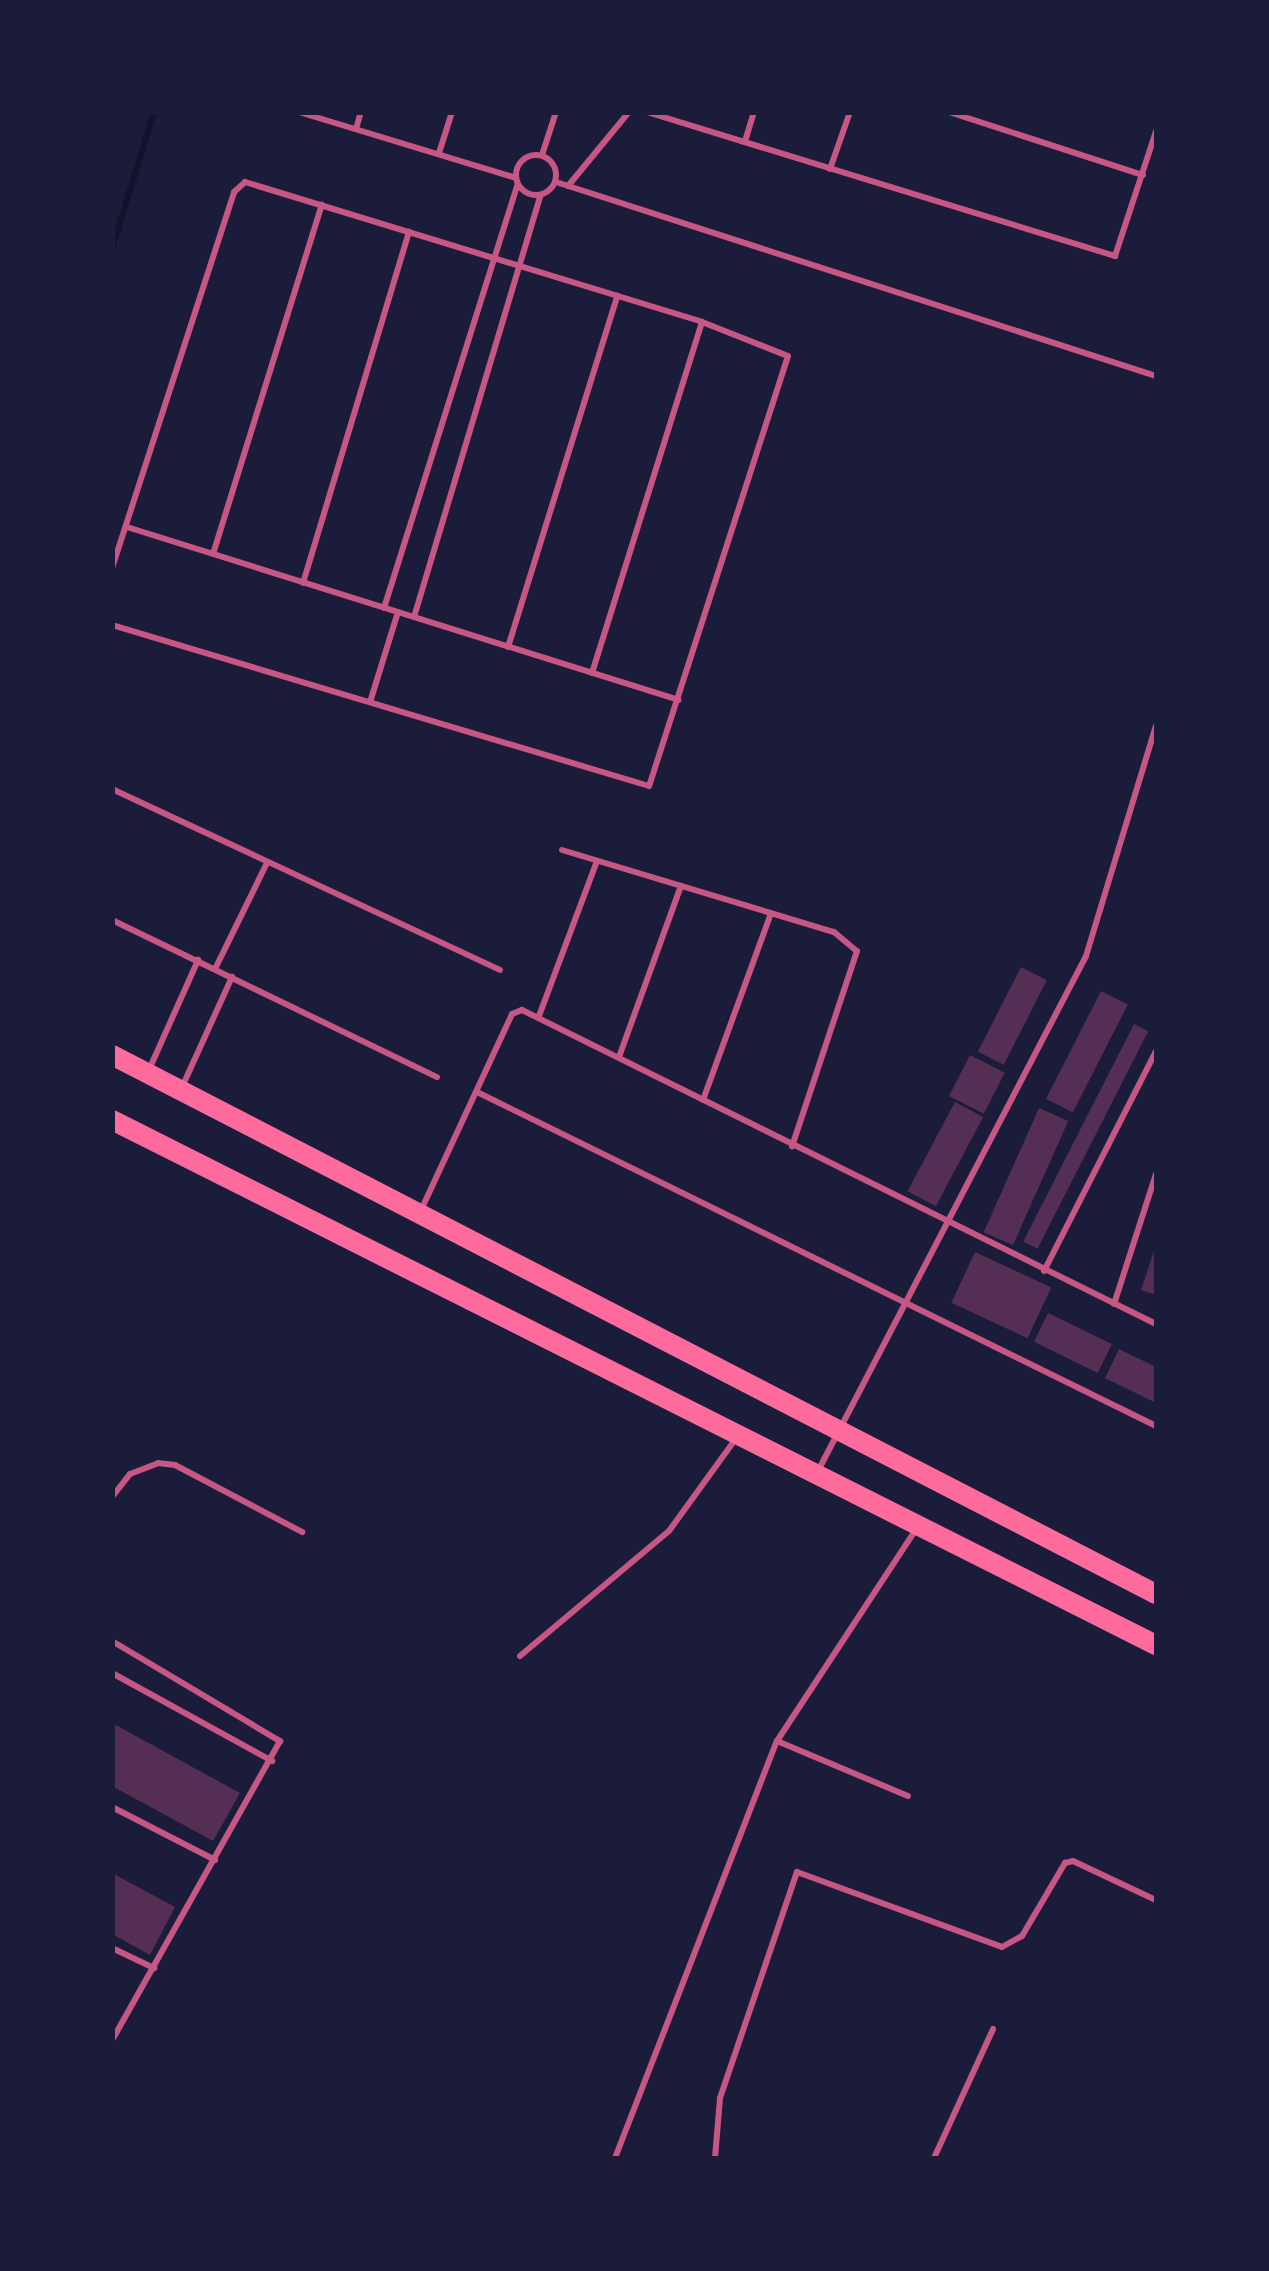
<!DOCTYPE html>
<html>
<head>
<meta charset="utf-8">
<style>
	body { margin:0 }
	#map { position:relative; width:1269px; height:2271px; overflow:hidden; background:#1b1b3a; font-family:Ubuntu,sans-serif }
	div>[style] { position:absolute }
	.stream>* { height:6px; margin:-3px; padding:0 3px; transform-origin:3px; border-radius:3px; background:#12122b }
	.building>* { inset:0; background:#542f53; transform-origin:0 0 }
	.service>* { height:6px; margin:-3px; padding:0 3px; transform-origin:3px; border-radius:3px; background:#c65784 }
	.service>.ring { margin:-3px; padding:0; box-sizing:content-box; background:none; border:6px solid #c65784; border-radius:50% }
	.trunk>* { height:20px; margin:-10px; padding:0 10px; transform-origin:10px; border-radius:10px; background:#ff6b9d }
	span { translate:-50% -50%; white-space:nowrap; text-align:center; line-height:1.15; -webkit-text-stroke:8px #1b1b3a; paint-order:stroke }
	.frame { position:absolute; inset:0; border:115px solid #1b1b3a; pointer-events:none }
</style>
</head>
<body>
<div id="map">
	<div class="stream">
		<div style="left:112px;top:249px;width:143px;rotate:-73deg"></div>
	</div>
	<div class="building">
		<div style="left:1021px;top:967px;width:29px;height:95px;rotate:27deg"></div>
		<div style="left:1101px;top:991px;width:30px;height:121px;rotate:27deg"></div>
		<div style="left:1134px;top:1024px;width:16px;height:244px;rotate:27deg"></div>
		<div style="left:970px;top:1055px;width:39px;height:46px;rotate:27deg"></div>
		<div style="left:955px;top:1102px;width:32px;height:101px;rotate:28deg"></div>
		<div style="left:1039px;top:1108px;width:32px;height:136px;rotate:24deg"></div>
		<div style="clip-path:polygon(1156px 1245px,1156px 1295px,1141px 1290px)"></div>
		<div style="left:975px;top:1252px;width:84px;height:56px;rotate:25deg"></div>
		<div style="left:1048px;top:1313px;width:71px;height:32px;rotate:26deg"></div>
		<div style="clip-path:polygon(1119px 1349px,1156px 1367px,1156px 1403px,1105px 1378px)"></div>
		<div style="clip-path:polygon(112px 1723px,240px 1793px,213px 1841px,112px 1786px)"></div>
		<div style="clip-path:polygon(112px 1873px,175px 1907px,150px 1955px,112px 1934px)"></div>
	</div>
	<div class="service">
		<div style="left:299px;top:112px;width:227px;rotate:16.9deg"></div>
		<div style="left:647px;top:112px;width:490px;rotate:17.1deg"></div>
		<div style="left:1115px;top:256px;width:132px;rotate:-71.8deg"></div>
		<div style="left:949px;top:112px;width:204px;rotate:18deg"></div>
		<div style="left:356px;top:129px;width:18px;rotate:-74deg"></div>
		<div style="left:746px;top:138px;width:27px;rotate:-73deg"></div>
		<div style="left:439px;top:153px;width:43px;rotate:-72.4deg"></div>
		<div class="ring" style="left:516px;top:155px;width:34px;height:34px"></div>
		<div style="left:542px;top:155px;width:45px;rotate:-72deg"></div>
		<div style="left:830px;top:169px;width:60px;rotate:-70.7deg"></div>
		<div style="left:556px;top:182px;width:631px;rotate:17.92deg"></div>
		<div style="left:568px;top:186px;width:96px;rotate:-50.5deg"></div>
		<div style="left:127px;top:527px;width:578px;rotate:17.4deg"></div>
		<div style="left:213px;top:554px;width:366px;rotate:-72.7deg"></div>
		<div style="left:112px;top:568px;width:395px;rotate:-72deg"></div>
		<div style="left:234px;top:192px;width:15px;rotate:-42deg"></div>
		<div style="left:245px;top:182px;width:478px;rotate:17deg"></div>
		<div style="left:702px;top:322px;width:92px;rotate:21.6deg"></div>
		<div style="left:788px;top:356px;width:452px;rotate:107.9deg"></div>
		<div style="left:649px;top:786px;width:561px;rotate:-163.31deg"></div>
		<div style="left:303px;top:583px;width:367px;rotate:-73.2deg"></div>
		<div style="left:384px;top:608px;width:445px;rotate:-72.5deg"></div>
		<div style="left:414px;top:617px;width:441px;rotate:-73.3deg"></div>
		<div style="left:508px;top:647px;width:368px;rotate:-72.7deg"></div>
		<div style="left:592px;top:673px;width:368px;rotate:-72.6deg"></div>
		<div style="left:371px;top:699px;width:91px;rotate:-72.8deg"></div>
		<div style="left:112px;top:789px;width:428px;rotate:25deg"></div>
		<div style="left:562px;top:850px;width:284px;rotate:16.8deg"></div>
		<div style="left:834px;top:932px;width:30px;rotate:40deg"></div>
		<div style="left:857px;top:951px;width:206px;rotate:108.4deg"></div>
		<div style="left:112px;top:920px;width:361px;rotate:25.8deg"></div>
		<div style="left:215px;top:969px;width:118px;rotate:-63.9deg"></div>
		<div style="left:539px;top:1016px;width:165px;rotate:-69.5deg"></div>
		<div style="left:619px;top:1057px;width:182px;rotate:-70.1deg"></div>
		<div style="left:148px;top:1072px;width:123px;rotate:-65.9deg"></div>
		<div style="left:183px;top:1085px;width:119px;rotate:-65.6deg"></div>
		<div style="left:479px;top:1093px;width:754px;rotate:26.19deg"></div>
		<div style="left:703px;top:1100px;width:199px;rotate:-70deg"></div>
		<div style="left:422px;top:1208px;width:214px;rotate:-65.1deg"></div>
		<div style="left:512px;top:1014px;width:11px;rotate:-22deg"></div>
		<div style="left:522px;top:1010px;width:707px;rotate:26.35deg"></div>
		<div style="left:1044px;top:1271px;width:247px;rotate:-63deg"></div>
		<div style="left:1114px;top:1304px;width:137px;rotate:-72.1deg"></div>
		<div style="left:819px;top:1469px;width:578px;rotate:-62.5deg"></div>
		<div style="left:1086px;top:956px;width:241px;rotate:-73.1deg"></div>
		<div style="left:112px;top:1497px;width:29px;rotate:-52deg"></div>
		<div style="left:130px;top:1474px;width:30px;rotate:-21deg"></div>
		<div style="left:158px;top:1463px;width:17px;rotate:7deg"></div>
		<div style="left:175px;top:1465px;width:144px;rotate:27.8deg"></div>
		<div style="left:112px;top:1641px;width:196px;rotate:30.8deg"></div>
		<div style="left:280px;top:1741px;width:343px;rotate:119.3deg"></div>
		<div style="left:520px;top:1656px;width:194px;rotate:-40deg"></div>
		<div style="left:669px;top:1531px;width:116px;rotate:-54.1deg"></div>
		<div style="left:112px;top:1673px;width:183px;rotate:28.8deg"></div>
		<div style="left:777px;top:1741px;width:142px;rotate:22.8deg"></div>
		<div style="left:112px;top:1807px;width:116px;rotate:27.2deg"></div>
		<div style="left:112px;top:1948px;width:47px;rotate:25.5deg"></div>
		<div style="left:615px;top:2158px;width:447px;rotate:-68.8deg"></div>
		<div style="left:777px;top:1741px;width:251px;rotate:-56.7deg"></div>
		<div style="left:715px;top:2158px;width:60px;rotate:-85.2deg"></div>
		<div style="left:720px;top:2098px;width:239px;rotate:-71.2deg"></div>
		<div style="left:797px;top:1872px;width:218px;rotate:20.1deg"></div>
		<div style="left:1002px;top:1947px;width:23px;rotate:-29deg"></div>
		<div style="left:1022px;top:1936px;width:85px;rotate:-59.5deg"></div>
		<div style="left:1065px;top:1863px;width:8px;rotate:-14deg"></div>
		<div style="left:1073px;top:1861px;width:92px;rotate:25.2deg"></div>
		<div style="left:934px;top:2158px;width:142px;rotate:-65.4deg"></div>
	</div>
	<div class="trunk">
		<div style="left:112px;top:1055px;width:1175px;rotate:27.31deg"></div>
		<div style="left:112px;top:1120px;width:1169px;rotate:26.7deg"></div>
	</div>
	<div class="frame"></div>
</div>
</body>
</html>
